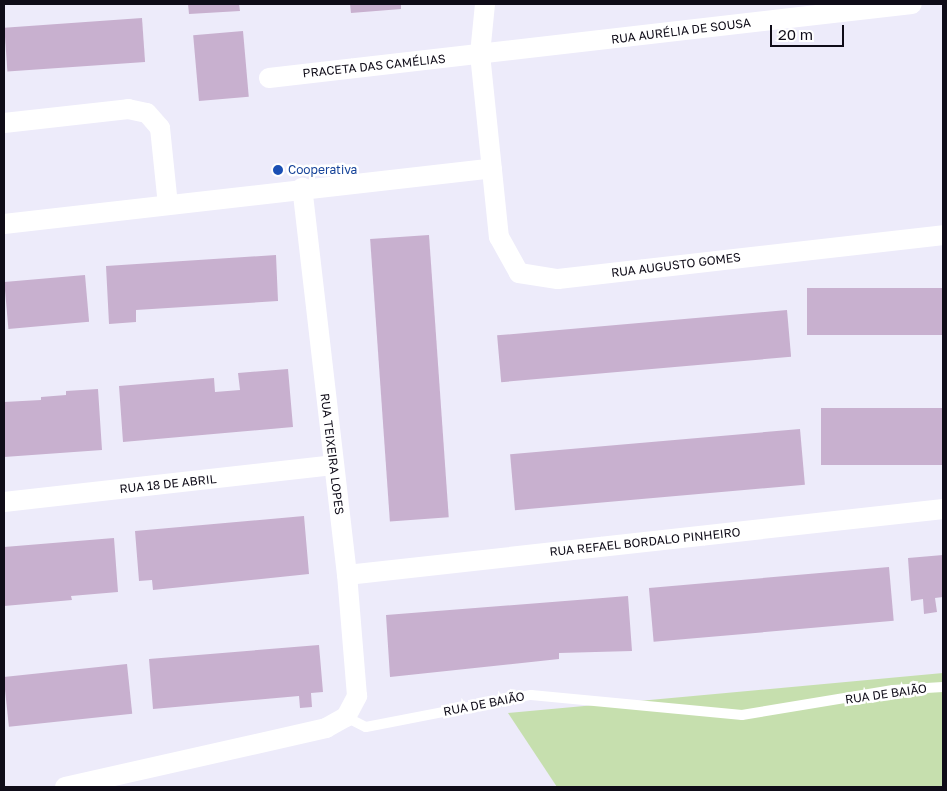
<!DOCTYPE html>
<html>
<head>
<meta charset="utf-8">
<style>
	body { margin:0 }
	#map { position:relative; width:947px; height:791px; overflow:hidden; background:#edebfa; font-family:"Golos Text",sans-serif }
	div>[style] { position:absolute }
	.green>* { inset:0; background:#c6dfae }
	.building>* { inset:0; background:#c8b0cf; transform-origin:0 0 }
	.service>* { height:10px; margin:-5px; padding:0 5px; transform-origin:5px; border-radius:5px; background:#fff }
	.minor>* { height:20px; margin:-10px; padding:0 10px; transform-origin:10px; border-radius:10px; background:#fff }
	.dots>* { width:14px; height:14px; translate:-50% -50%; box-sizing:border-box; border:2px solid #fff; border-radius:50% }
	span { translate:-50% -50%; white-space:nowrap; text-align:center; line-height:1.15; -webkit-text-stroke:5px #fff; paint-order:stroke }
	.street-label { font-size:12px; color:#0f0c18 }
	.transit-label { font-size:12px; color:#164399 }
	.left { translate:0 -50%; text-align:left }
	.frame { position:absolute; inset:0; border:5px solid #0f0c18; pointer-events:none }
	.scale { position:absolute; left:770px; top:25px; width:74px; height:22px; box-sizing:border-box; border:2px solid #0f0c18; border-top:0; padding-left:6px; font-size:15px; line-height:18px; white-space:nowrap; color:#0f0c18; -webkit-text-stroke:4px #fff; paint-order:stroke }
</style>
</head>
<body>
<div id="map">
	<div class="green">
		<div style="clip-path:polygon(943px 673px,943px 787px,557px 787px,508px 713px)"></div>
	</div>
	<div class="building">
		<div style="clip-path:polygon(188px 4px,239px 4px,240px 11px,189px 14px)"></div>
		<div style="clip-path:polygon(350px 4px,401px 4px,401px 9px,351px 13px)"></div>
		<div style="left:142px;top:18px;width:44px;height:138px;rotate:86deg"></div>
		<div style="left:243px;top:31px;width:66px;height:50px;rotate:85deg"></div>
		<div style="left:429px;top:235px;width:283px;height:59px;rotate:86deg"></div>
		<div style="clip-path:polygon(276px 255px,278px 301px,136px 310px,136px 322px,109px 324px,106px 266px)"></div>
		<div style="left:85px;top:275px;width:47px;height:81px;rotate:85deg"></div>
		<div style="left:943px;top:288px;width:47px;height:136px;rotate:90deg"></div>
		<div style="left:787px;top:310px;width:47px;height:291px;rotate:85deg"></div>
		<div style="clip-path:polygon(288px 369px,293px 427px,123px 442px,119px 386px,214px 378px,215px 392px,240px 390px,238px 373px)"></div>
		<div style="clip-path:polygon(98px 389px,102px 450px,4px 457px,4px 402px,41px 400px,41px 397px,66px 395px,66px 391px)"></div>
		<div style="left:943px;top:408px;width:57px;height:122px;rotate:90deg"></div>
		<div style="left:800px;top:429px;width:56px;height:291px;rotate:85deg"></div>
		<div style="clip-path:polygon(304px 516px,309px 574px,153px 590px,152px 580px,139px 581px,135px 531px)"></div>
		<div style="clip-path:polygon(114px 538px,118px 592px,71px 596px,72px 600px,4px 606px,4px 547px)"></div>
		<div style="clip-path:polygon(943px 555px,943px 597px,935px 598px,937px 612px,924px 614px,923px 599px,911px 601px,908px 558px)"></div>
		<div style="left:889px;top:567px;width:54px;height:241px;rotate:85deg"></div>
		<div style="clip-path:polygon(628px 596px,632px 651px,559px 653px,559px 659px,390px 677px,386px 615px)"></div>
		<div style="clip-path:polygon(319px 645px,323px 692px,311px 693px,312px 707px,300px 708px,299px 696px,153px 709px,149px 659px)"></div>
		<div style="left:127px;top:664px;width:50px;height:124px;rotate:84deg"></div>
	</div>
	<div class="service">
		<div style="left:346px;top:717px;width:22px;rotate:27deg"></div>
		<div style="left:366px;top:727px;width:168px;rotate:-11deg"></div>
		<div style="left:531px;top:695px;width:212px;rotate:5.4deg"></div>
		<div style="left:742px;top:715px;width:153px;rotate:-9.4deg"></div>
		<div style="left:893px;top:690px;width:50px;rotate:-3.4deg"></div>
	</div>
	<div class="minor">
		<div style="left:485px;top:4px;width:50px;rotate:95.7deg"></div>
		<div style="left:480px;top:54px;width:184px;rotate:84.1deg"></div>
		<div style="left:499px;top:237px;width:41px;rotate:60.9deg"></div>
		<div style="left:519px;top:273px;width:39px;rotate:9deg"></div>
		<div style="left:558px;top:279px;width:388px;rotate:-6.5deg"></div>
		<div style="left:269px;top:78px;width:647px;rotate:-6.57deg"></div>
		<div style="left:4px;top:123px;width:125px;rotate:-6.4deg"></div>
		<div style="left:128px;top:109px;width:19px;rotate:12deg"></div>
		<div style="left:147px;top:113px;width:20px;rotate:49deg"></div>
		<div style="left:160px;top:128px;width:77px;rotate:84.1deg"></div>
		<div style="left:4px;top:224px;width:491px;rotate:-6.5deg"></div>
		<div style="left:4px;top:502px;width:331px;rotate:-6.4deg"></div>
		<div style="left:347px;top:575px;width:600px;rotate:-6.32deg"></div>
		<div style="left:65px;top:787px;width:268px;rotate:-12.7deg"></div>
		<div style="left:326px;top:728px;width:23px;rotate:-29deg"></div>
		<div style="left:346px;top:717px;width:24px;rotate:-62deg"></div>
		<div style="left:357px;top:696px;width:121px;rotate:-94.7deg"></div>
		<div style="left:347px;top:575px;width:390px;rotate:-96.6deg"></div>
	</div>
	<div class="dots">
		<div style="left:278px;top:170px;background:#1a4fb4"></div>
	</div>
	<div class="street-label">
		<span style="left:681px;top:31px;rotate:-7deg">RUA AURÉLIA DE SOUSA</span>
		<span style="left:374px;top:66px;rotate:-6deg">PRACETA DAS CAMÉLIAS</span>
		<span style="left:676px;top:265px;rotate:-7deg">RUA AUGUSTO GOMES</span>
		<span style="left:332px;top:454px;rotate:83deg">RUA TEIXEIRA LOPES</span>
		<span style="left:168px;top:484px;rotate:-6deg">RUA 18 DE ABRIL</span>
		<span style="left:645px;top:542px;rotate:-6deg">RUA REFAEL BORDALO PINHEIRO</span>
		<span style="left:886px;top:694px;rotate:-8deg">RUA DE BAIÃO</span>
		<span style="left:484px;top:704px;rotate:-11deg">RUA DE BAIÃO</span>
	</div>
	<div class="transit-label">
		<span class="left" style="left:288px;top:170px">Cooperativa</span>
	</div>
	<div class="frame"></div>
	<div class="scale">20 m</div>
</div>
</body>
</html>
